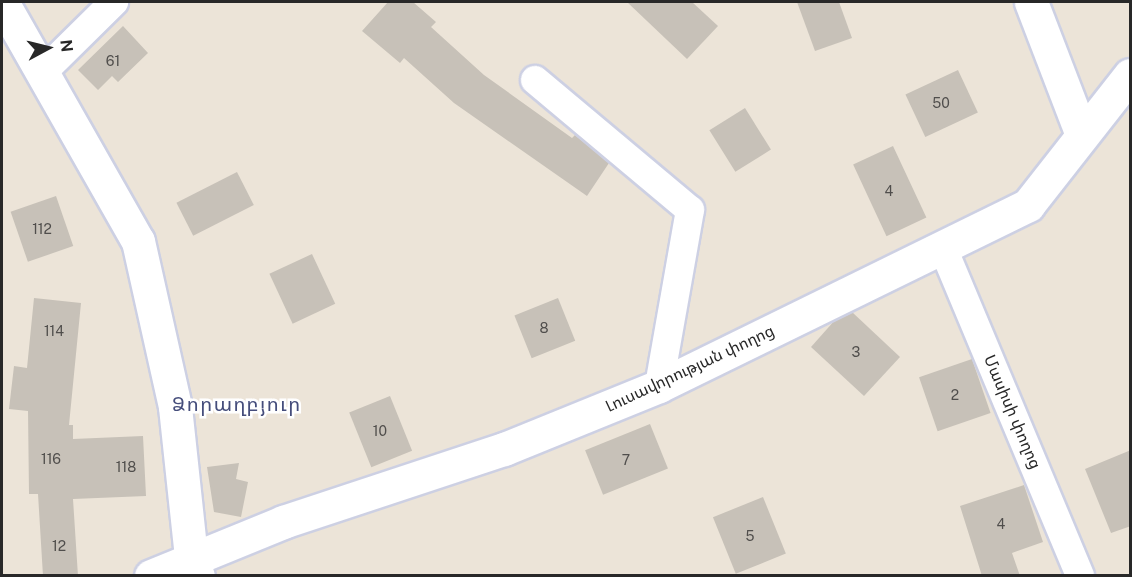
<!DOCTYPE html>
<html>
<head>
<meta charset="utf-8">
<style>
	body { margin:0 }
	#map { position:relative; width:1132px; height:577px; overflow:hidden; background:#ece4d8; font-family:"Public Sans","Noto Sans Armenian",sans-serif }
	div>[style] { position:absolute }
	.building>* { inset:0; background:#c7c1b8; transform-origin:0 0 }
	.roads { filter:drop-shadow(2px 0 #cdd0e3) drop-shadow(-2px 0 #cdd0e3) drop-shadow(0 2px #cdd0e3) drop-shadow(0 -2px #cdd0e3) }
	.minor>* { height:28px; margin:-14px; padding:0 14px; transform-origin:14px; border-radius:14px; background:#fff }
	.tertiary>* { height:33px; margin:-16.5px; padding:0 16.5px; transform-origin:16.5px; border-radius:16.5px; background:#fff }
	.secondary>* { height:33px; margin:-16.5px; padding:0 16.5px; transform-origin:16.5px; border-radius:16.5px; background:#fff }
	span { translate:-50% -50%; white-space:nowrap; text-align:center; line-height:1.15; -webkit-text-stroke:5px #fff; paint-order:stroke }
	.number-label { font-size:14px; color:#504e4c }
	.number-label span { -webkit-text-stroke-width:0 }
	.street-label { font-size:16px; color:#282828 }
	.quarter-label { font-size:20px; color:#454d7b; letter-spacing:1.5px }
	.frame { position:absolute; inset:0; border:3px solid #282828; pointer-events:none }
	.north { position:absolute; left:18px; top:18px; width:60px; height:60px; -webkit-text-stroke:4px #fff; paint-order:stroke; rotate:83deg; font-size:16px; font-weight:700; line-height:24px; text-align:center; color:#282828 }
	.north::after { content:''; display:block; margin:auto; width:21px; height:27px; background:#282828; clip-path:polygon(50% 0,100% 100%,50% 72%,0 100%) }
</style>
</head>
<body>
<div id="map">
	<div class="building">
		<div style="clip-path:polygon(388px 2px,413px 2px,436px 22px,431px 27px,484px 75px,572px 138px,575px 135px,609px 163px,587px 196px,454px 103px,404px 58px,400px 63px,362px 31px)"></div>
		<div style="clip-path:polygon(627px 2px,692px 2px,718px 26px,687px 59px)"></div>
		<div style="clip-path:polygon(797px 2px,839px 2px,852px 38px,815px 51px)"></div>
		<div style="clip-path:polygon(123px 26px,148px 53px,118px 82px,112px 76px,98px 90px,78px 70px)"></div>
		<div style="left:958px;top:70px;width:47px;height:58px;rotate:65deg"></div>
		<div style="left:745px;top:108px;width:49px;height:42px;rotate:58deg"></div>
		<div style="left:893px;top:146px;width:79px;height:44px;rotate:65deg"></div>
		<div style="left:237px;top:172px;width:37px;height:68px;rotate:63deg"></div>
		<div style="left:56px;top:196px;width:53px;height:48px;rotate:71deg"></div>
		<div style="left:312px;top:254px;width:55px;height:47px;rotate:65deg"></div>
		<div style="clip-path:polygon(34px 298px,81px 303px,69px 425px,73px 425px,73px 439px,143px 436px,146px 496px,73px 499px,78px 576px,43px 576px,38px 494px,29px 494px,28px 411px,9px 409px,14px 366px,27px 368px)"></div>
		<div style="left:558px;top:298px;width:46px;height:47px;rotate:68deg"></div>
		<div style="clip-path:polygon(852px 312px,900px 357px,864px 396px,811px 347px,835px 320px)"></div>
		<div style="left:972px;top:359px;width:57px;height:56px;rotate:71deg"></div>
		<div style="left:390px;top:396px;width:59px;height:44px;rotate:68deg"></div>
		<div style="left:650px;top:424px;width:48px;height:70px;rotate:68deg"></div>
		<div style="clip-path:polygon(1131px 450px,1131px 526px,1111px 533px,1085px 469px)"></div>
		<div style="clip-path:polygon(239px 463px,236px 479px,248px 482px,241px 517px,214px 512px,207px 467px)"></div>
		<div style="clip-path:polygon(1024px 485px,1043px 542px,1012px 553px,1020px 576px,982px 576px,960px 506px)"></div>
		<div style="left:763px;top:497px;width:61px;height:54px;rotate:68deg"></div>
	</div>
	<div class="roads">
		<div class="minor">
			<div style="left:43px;top:72px;width:100px;rotate:-44.6deg"></div>
			<div style="left:535px;top:80px;width:202px;rotate:40deg"></div>
			<div style="left:690px;top:210px;width:179px;rotate:100deg"></div>
			<div style="left:943px;top:248px;width:355px;rotate:67.3deg"></div>
		</div>
		<div class="tertiary">
			<div style="left:2px;top:2px;width:275px;rotate:60.4deg"></div>
			<div style="left:138px;top:241px;width:170px;rotate:77.4deg"></div>
			<div style="left:175px;top:407px;width:151px;rotate:83.9deg"></div>
			<div style="left:191px;top:557px;width:20px;rotate:70deg"></div>
			<div style="left:1031px;top:2px;width:142px;rotate:69deg"></div>
		</div>
		<div class="secondary">
			<div style="left:151px;top:576px;width:143px;rotate:-22.2deg"></div>
			<div style="left:283px;top:522px;width:233px;rotate:-18.3deg"></div>
			<div style="left:504px;top:449px;width:167px;rotate:-22.1deg"></div>
			<div style="left:659px;top:386px;width:411px;rotate:-26.1deg"></div>
			<div style="left:1028px;top:205px;width:165px;rotate:-51.9deg"></div>
		</div>
	</div>
	<div class="number-label">
		<span style="left:113px;top:61px">61</span>
		<span style="left:941px;top:103px">50</span>
		<span style="left:889px;top:191px">4</span>
		<span style="left:42px;top:229px">112</span>
		<span style="left:544px;top:328px">8</span>
		<span style="left:54px;top:331px">114</span>
		<span style="left:856px;top:352px">3</span>
		<span style="left:955px;top:395px">2</span>
		<span style="left:380px;top:431px">10</span>
		<span style="left:51px;top:459px">116</span>
		<span style="left:626px;top:460px">7</span>
		<span style="left:126px;top:467px">118</span>
		<span style="left:1001px;top:524px">4</span>
		<span style="left:750px;top:536px">5</span>
		<span style="left:59px;top:546px">12</span>
	</div>
	<div class="street-label">
		<span style="left:690px;top:369px;rotate:-25deg">Լուսավորության փողոց</span>
		<span style="left:1012px;top:412px;rotate:67deg">Մասիսի փողոց</span>
	</div>
	<div class="quarter-label">
		<span style="left:237px;top:404px">Ձորաղբյուր</span>
	</div>
	<div class="frame"></div>
	<div class="north">N</div>
</div>
</body>
</html>
